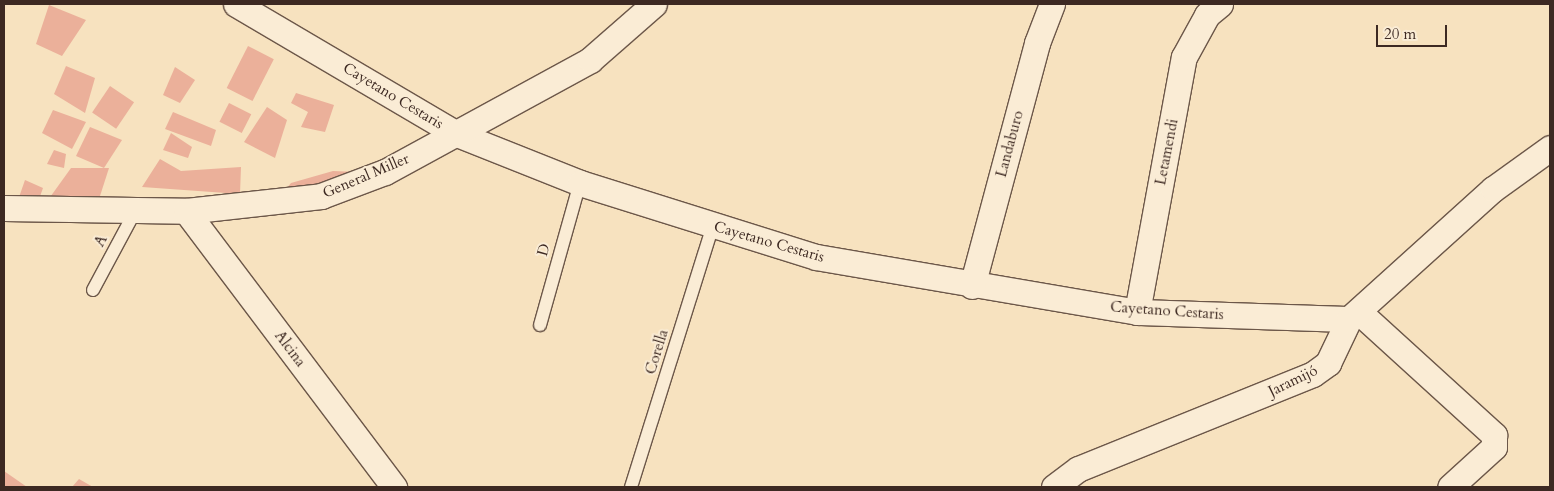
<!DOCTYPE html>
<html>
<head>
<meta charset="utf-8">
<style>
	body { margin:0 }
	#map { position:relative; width:1554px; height:491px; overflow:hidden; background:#f7e2bf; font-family:Cardo,serif }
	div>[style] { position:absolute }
	.building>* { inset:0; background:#ebb09a; transform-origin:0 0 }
	.roads { filter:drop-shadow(1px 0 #6c5749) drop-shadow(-1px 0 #6c5749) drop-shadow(0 1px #6c5749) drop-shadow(0 -1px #6c5749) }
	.service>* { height:12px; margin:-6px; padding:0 6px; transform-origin:6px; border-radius:6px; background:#faecd5 }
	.minor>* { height:25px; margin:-12.5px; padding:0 12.5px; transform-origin:12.5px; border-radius:12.5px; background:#faecd5 }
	span { translate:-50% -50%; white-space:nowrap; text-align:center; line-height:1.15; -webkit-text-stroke:4px #faecd5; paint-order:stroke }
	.street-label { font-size:15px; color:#3d2922 }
	.frame { position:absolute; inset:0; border:5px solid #3d2922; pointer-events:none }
	.scale { position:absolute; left:1376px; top:25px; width:71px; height:22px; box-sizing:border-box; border:2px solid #3d2922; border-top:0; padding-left:6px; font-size:15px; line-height:18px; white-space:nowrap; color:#3d2922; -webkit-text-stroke:4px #faecd5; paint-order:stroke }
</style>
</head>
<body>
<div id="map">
	<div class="building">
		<div style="clip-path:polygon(49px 5px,86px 20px,62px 56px,36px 44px)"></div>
		<div style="left:248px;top:46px;width:29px;height:47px;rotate:27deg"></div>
		<div style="clip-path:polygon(66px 66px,95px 78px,85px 113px,54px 94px)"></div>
		<div style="clip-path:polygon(175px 67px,195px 80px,180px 103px,163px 95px)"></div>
		<div style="left:110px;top:86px;width:29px;height:32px;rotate:34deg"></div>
		<div style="clip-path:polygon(296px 93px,334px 105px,325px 132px,301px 127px,308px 112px,291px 103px)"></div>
		<div style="left:229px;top:103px;width:25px;height:21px;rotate:27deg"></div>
		<div style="clip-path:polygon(267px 107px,287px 120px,275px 158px,244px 142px)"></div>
		<div style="clip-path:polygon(53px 110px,86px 122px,72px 149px,42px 133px)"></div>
		<div style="clip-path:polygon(173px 112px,216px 130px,211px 146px,165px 129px)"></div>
		<div style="clip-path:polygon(90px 127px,122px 140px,104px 168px,76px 156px)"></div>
		<div style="clip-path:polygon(171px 133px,192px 147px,188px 158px,163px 150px)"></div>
		<div style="clip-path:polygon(54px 150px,66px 154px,64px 168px,47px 164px)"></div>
		<div style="clip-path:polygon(160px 159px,181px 171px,241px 167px,240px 194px,142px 187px)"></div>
		<div style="clip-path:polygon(71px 168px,109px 168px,100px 196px,48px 200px)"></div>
		<div style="clip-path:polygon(333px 171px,358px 172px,350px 185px,282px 194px,291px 183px)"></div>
		<div style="clip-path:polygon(25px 180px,43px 188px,38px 202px,17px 203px)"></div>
		<div style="clip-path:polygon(4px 471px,27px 487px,4px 487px)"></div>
		<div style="clip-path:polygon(79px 479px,93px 487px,72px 487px)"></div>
	</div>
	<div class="roads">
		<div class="service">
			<div style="left:93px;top:290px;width:93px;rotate:-61.8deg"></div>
			<div style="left:540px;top:325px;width:148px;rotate:-74.3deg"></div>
			<div style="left:631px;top:487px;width:275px;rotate:-72.6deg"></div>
		</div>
		<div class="minor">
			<div style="left:236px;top:4px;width:256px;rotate:30.5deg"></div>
			<div style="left:457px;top:134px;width:132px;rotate:21.7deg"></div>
			<div style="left:580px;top:183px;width:247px;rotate:17.4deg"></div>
			<div style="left:816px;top:257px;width:326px;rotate:9.7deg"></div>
			<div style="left:1137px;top:312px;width:212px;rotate:1.9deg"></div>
			<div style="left:4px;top:208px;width:182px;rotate:0.9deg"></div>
			<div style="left:186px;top:211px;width:136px;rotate:-6.3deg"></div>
			<div style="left:321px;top:196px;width:68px;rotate:-20.6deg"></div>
			<div style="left:385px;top:172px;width:234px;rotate:-28.6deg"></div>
			<div style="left:590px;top:60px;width:85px;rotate:-41.2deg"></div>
			<div style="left:186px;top:211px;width:346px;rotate:53deg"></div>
			<div style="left:972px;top:286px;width:252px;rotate:-75deg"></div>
			<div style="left:1037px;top:43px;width:42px;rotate:-69deg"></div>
			<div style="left:1137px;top:312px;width:259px;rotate:-79.6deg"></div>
			<div style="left:1184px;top:57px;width:48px;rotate:-61.3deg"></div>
			<div style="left:1207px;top:15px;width:17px;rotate:-40deg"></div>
			<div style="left:1359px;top:312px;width:183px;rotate:42.3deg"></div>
			<div style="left:1494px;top:435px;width:12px;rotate:90deg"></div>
			<div style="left:1494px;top:447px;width:59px;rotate:137.7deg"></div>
			<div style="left:1054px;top:487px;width:30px;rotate:-37deg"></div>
			<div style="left:1078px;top:469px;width:253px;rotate:-22deg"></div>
			<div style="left:1313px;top:374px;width:19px;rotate:-36deg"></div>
			<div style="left:1328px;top:363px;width:49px;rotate:-64.5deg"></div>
			<div style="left:1349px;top:319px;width:194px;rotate:-42.1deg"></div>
			<div style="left:1493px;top:189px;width:70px;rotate:-35.7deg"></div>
		</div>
	</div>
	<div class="street-label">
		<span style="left:393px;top:96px;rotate:31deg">Cayetano Cestaris</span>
		<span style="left:1010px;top:144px;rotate:-75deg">Landaburo</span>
		<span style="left:1167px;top:152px;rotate:-79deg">Letamendi</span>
		<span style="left:366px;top:176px;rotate:-23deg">General Miller</span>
		<span style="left:101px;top:241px;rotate:-62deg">A</span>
		<span style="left:769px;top:242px;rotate:16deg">Cayetano Cestaris</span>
		<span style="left:544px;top:250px;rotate:-74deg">D</span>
		<span style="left:1167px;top:311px;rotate:4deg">Cayetano Cestaris</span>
		<span style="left:290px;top:349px;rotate:53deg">Alcina</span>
		<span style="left:657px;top:352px;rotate:-73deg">Corella</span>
		<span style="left:1293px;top:381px;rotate:-26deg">Jaramijó</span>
	</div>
	<div class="frame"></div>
	<div class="scale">20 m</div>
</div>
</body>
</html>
